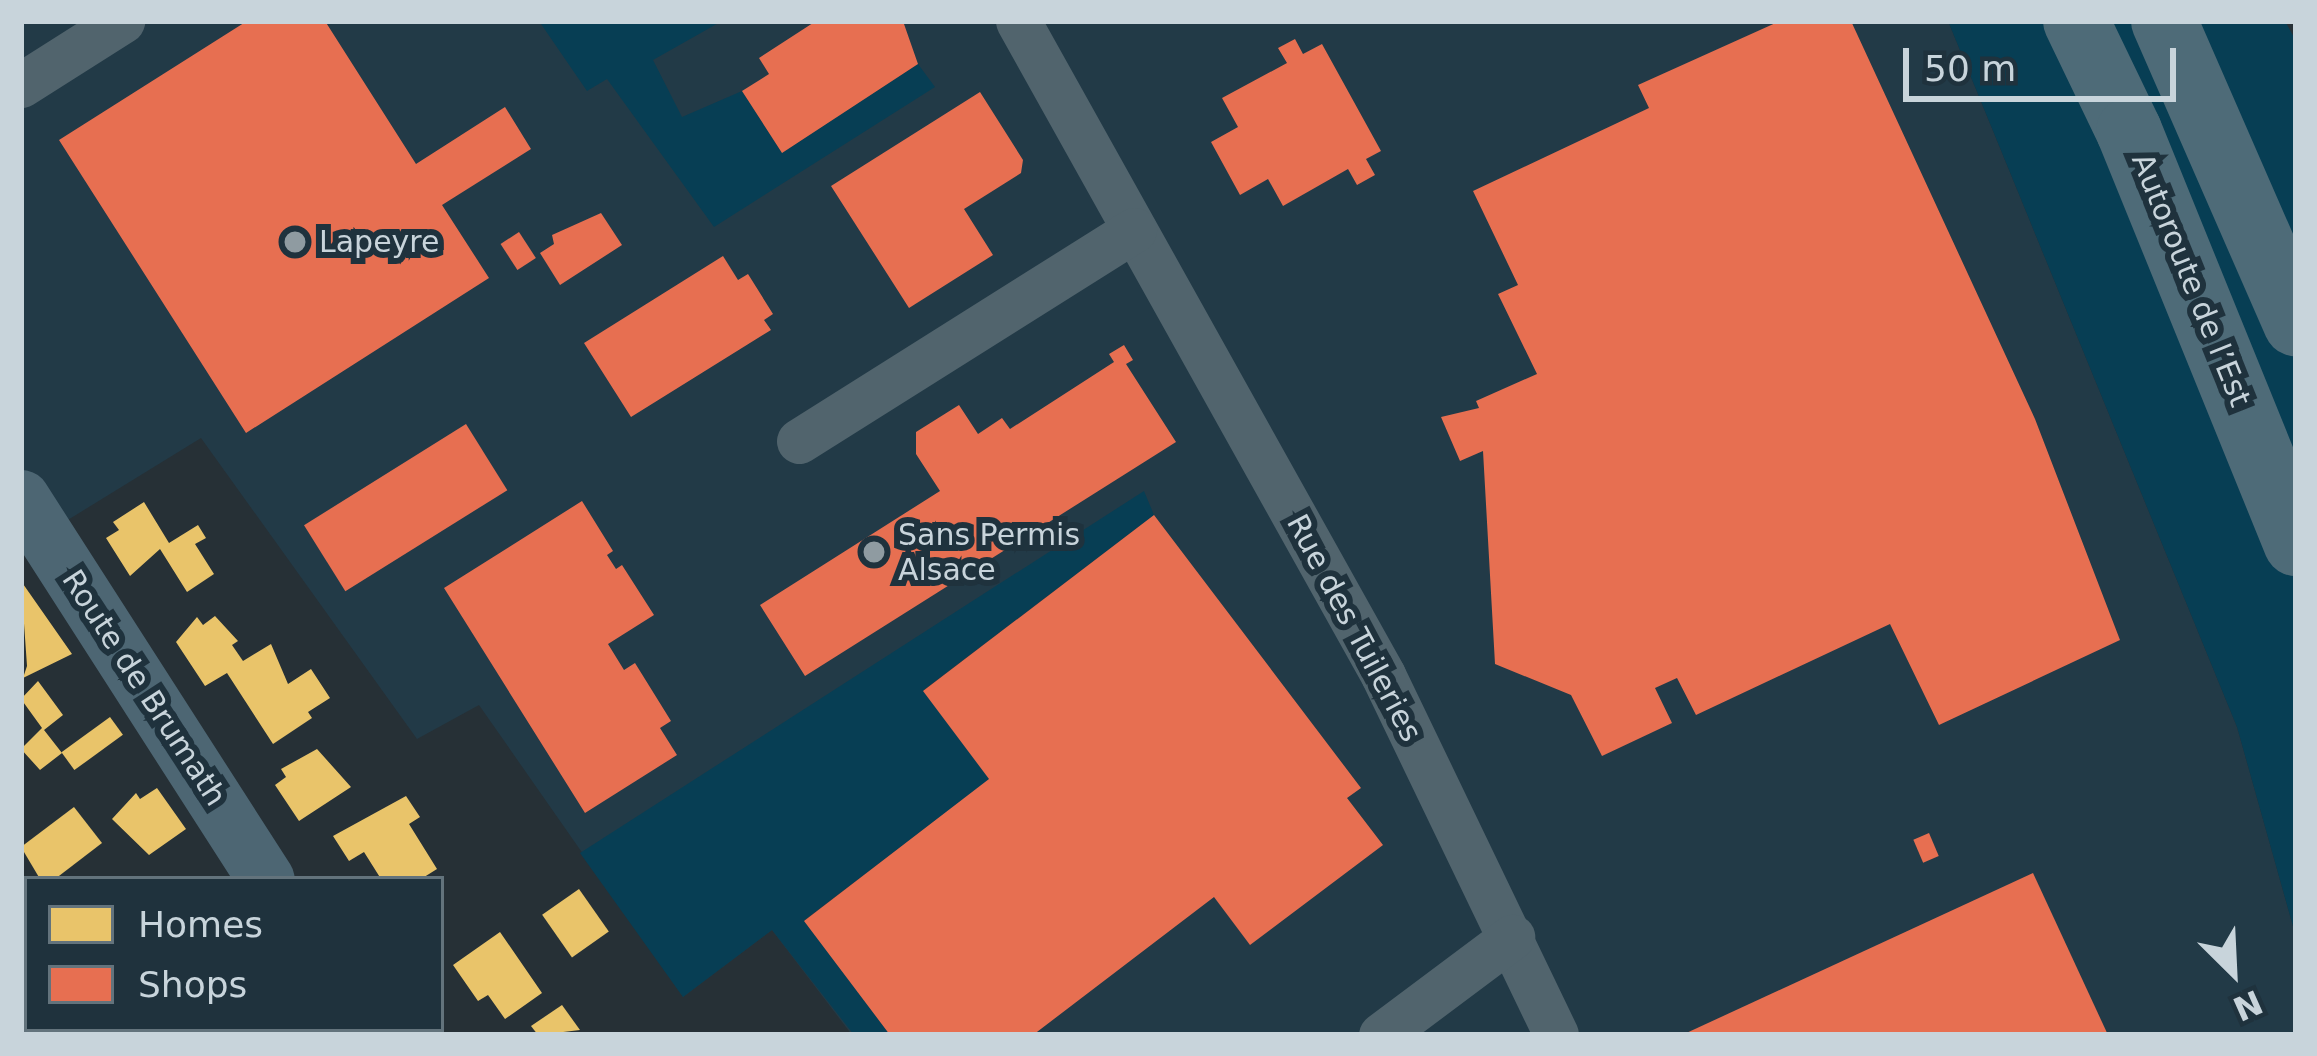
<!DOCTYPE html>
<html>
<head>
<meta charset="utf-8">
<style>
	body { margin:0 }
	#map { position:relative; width:2317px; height:1056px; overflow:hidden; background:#263036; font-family:"DejaVu Sans",sans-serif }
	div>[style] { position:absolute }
	.built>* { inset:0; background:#223a47 }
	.green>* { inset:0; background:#073e54 }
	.homes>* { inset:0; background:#e9c46a; transform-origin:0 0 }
	.shops>* { inset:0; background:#e76f51; transform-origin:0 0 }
	.minor>* { height:45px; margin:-22.5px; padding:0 22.5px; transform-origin:22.5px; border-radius:22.5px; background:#51646d }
	.major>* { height:57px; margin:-28.5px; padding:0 28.5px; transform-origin:28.5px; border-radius:28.5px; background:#4d6673 }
	.highway>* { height:66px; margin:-33px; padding:0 33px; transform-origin:33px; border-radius:33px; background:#4e6b78 }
	.dots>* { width:33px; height:33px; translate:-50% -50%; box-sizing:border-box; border:6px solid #1f323d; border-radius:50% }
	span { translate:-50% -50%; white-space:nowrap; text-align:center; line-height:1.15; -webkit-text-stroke:12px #1f323d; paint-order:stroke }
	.poi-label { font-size:30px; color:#c8d4db }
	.left { translate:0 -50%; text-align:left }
	.street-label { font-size:30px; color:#c8d4db }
	.frame { position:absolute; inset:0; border:24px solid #c8d4db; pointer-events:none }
	.legend { position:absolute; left:24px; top:876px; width:420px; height:156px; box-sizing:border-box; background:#1f323d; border:3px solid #63737c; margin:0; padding:15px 21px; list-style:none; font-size:36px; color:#c8d4db }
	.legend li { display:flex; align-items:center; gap:24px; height:60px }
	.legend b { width:60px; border:3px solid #63737c }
	.north { position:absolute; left:2173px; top:912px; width:120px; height:120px; -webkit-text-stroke:9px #1f323d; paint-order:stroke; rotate:156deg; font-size:33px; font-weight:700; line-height:48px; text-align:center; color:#c8d4db }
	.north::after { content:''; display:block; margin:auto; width:42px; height:54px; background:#c8d4db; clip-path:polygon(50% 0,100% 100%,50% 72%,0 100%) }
	.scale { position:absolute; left:1903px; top:48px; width:273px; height:54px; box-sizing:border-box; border:6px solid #c8d4db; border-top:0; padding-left:15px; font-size:36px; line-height:42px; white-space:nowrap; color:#c8d4db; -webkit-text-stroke:9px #1f323d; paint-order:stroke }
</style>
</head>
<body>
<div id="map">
	<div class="built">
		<div style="clip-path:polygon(21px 21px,1948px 21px,2237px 727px,2296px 937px,2296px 1035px,852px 1035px,772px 930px,683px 997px,479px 705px,417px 739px,201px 438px,58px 526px,21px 477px)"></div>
	</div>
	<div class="green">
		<div style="clip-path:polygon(539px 21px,722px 21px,653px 60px,682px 117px,742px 91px,782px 153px,918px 64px,935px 87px,714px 227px,607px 79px,587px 91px)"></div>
		<div style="clip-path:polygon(1948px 21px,2285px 21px,2296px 41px,2296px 937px,2237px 727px)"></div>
		<div style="clip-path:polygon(1144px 491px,1154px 515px,923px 690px,990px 779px,804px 920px,890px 1035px,854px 1035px,772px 930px,683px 997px,580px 853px)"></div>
	</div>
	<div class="homes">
		<div style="clip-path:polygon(144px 502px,169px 543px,198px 525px,206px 538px,195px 544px,214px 574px,187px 592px,160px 549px,130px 576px,106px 538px,119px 530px,113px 522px)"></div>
		<div style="clip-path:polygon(21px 581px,72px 654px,23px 678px,27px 666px)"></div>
		<div style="clip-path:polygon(215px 616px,238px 641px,232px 645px,243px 661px,271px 644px,288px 684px,311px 669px,330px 698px,308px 712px,312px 718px,273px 744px,227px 673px,205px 686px,176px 642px,197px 617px,203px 625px)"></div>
		<div style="clip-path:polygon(38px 681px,63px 715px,44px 730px,62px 753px,40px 770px,21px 749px,42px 728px,21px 699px)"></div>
		<div style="left:110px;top:717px;width:22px;height:60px;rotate:54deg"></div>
		<div style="clip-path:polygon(317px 749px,351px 787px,299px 821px,275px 785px,286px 777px,281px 769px)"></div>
		<div style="clip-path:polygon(157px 788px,186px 829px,149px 855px,112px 819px,136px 793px,140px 799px)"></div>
		<div style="clip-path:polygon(406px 796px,420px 817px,409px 824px,437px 869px,421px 879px,381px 879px,364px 852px,349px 861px,333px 836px)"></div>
		<div style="clip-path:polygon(74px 807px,102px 843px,55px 879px,40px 879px,21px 847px)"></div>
		<div style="left:579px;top:889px;width:52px;height:45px;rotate:55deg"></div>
		<div style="clip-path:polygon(500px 932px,542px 993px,505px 1019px,488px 995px,478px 1001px,453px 965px)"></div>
		<div style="clip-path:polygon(562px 1005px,580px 1030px,538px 1035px,531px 1026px)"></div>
	</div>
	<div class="shops">
		<div style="clip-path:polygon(247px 21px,325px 21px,416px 164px,505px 107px,531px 149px,442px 205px,489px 278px,246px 433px,59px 140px)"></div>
		<div style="clip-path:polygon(816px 21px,904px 24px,918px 64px,782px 153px,742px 91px,769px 74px,759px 58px)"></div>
		<div style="clip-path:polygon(1780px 21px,1851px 21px,2035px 419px,2120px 640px,1939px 725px,1890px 624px,1696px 715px,1677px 678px,1655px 688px,1672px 723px,1602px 756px,1571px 695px,1495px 664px,1483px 451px,1460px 461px,1441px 417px,1479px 408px,1476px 401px,1537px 374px,1498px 294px,1518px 285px,1473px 191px,1649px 108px,1638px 85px)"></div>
		<div style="clip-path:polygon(1295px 39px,1303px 54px,1322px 44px,1381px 151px,1366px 159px,1375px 175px,1357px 185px,1348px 169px,1283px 206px,1268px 179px,1240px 195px,1211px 142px,1238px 127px,1222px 98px,1287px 63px,1278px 48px)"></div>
		<div style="clip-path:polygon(980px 92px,1023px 160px,1021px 173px,964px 209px,993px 255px,909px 308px,831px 186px)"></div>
		<div style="clip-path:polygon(601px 213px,622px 245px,560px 285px,540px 253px,554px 244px,552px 235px)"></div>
		<div style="left:519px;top:232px;width:31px;height:22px;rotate:57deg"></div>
		<div style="clip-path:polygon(723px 256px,738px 280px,748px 274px,773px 314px,764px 320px,771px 330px,631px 417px,584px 343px)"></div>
		<div style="clip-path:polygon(1124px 345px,1133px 360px,1126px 364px,1176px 442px,805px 676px,760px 605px,940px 491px,916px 454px,916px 432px,959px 405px,978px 434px,1002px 418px,1010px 429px,1114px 362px,1109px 354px)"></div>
		<div style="left:466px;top:424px;width:78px;height:191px;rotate:58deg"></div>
		<div style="clip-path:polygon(582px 501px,613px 551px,607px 555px,616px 569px,622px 565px,654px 615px,608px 644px,624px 670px,635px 663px,671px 721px,660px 728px,677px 755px,585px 813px,444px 588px)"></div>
		<div style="clip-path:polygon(1154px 515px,1361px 788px,1347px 798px,1383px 845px,1250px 945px,1214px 897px,1033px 1035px,890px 1035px,804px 921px,989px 779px,923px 691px)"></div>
		<div style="left:1929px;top:833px;width:25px;height:17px;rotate:67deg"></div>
		<div style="clip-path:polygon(2033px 873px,2108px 1035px,1682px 1035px)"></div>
	</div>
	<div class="minor">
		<div style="left:1018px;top:21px;width:749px;rotate:60.83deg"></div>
		<div style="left:1383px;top:675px;width:399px;rotate:64.3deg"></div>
		<div style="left:21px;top:85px;width:120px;rotate:-32.4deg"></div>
		<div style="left:799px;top:441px;width:396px;rotate:-32.2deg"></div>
		<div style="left:1381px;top:1035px;width:164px;rotate:-36.8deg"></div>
	</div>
	<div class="major">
		<div style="left:21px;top:498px;width:453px;rotate:57.3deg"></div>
		<div style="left:364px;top:1029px;width:7px;rotate:56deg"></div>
	</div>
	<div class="highway">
		<div style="left:2076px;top:21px;width:122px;rotate:64.3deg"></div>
		<div style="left:2129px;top:131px;width:445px;rotate:67.9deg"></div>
		<div style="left:2164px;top:21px;width:330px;rotate:66.4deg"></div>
	</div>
	<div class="dots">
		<div style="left:295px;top:242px;background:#8f9ba1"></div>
		<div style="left:874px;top:552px;background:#8f9ba1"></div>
	</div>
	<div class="poi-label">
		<span class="left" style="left:319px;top:242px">Lapeyre</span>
		<span class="left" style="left:898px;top:552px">Sans Permis<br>Alsace</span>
	</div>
	<div class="street-label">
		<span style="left:2191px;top:280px;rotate:68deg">Autoroute de l’Est</span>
		<span style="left:1354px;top:628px;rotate:62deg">Rue des Tuileries</span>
		<span style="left:144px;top:688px;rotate:57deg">Route de Brumath</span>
	</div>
	<div class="frame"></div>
	<ul class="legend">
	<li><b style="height:33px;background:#e9c46a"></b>Homes</li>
	<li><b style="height:33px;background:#e76f51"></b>Shops</li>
	</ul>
	<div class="north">N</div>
	<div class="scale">50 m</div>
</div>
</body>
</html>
